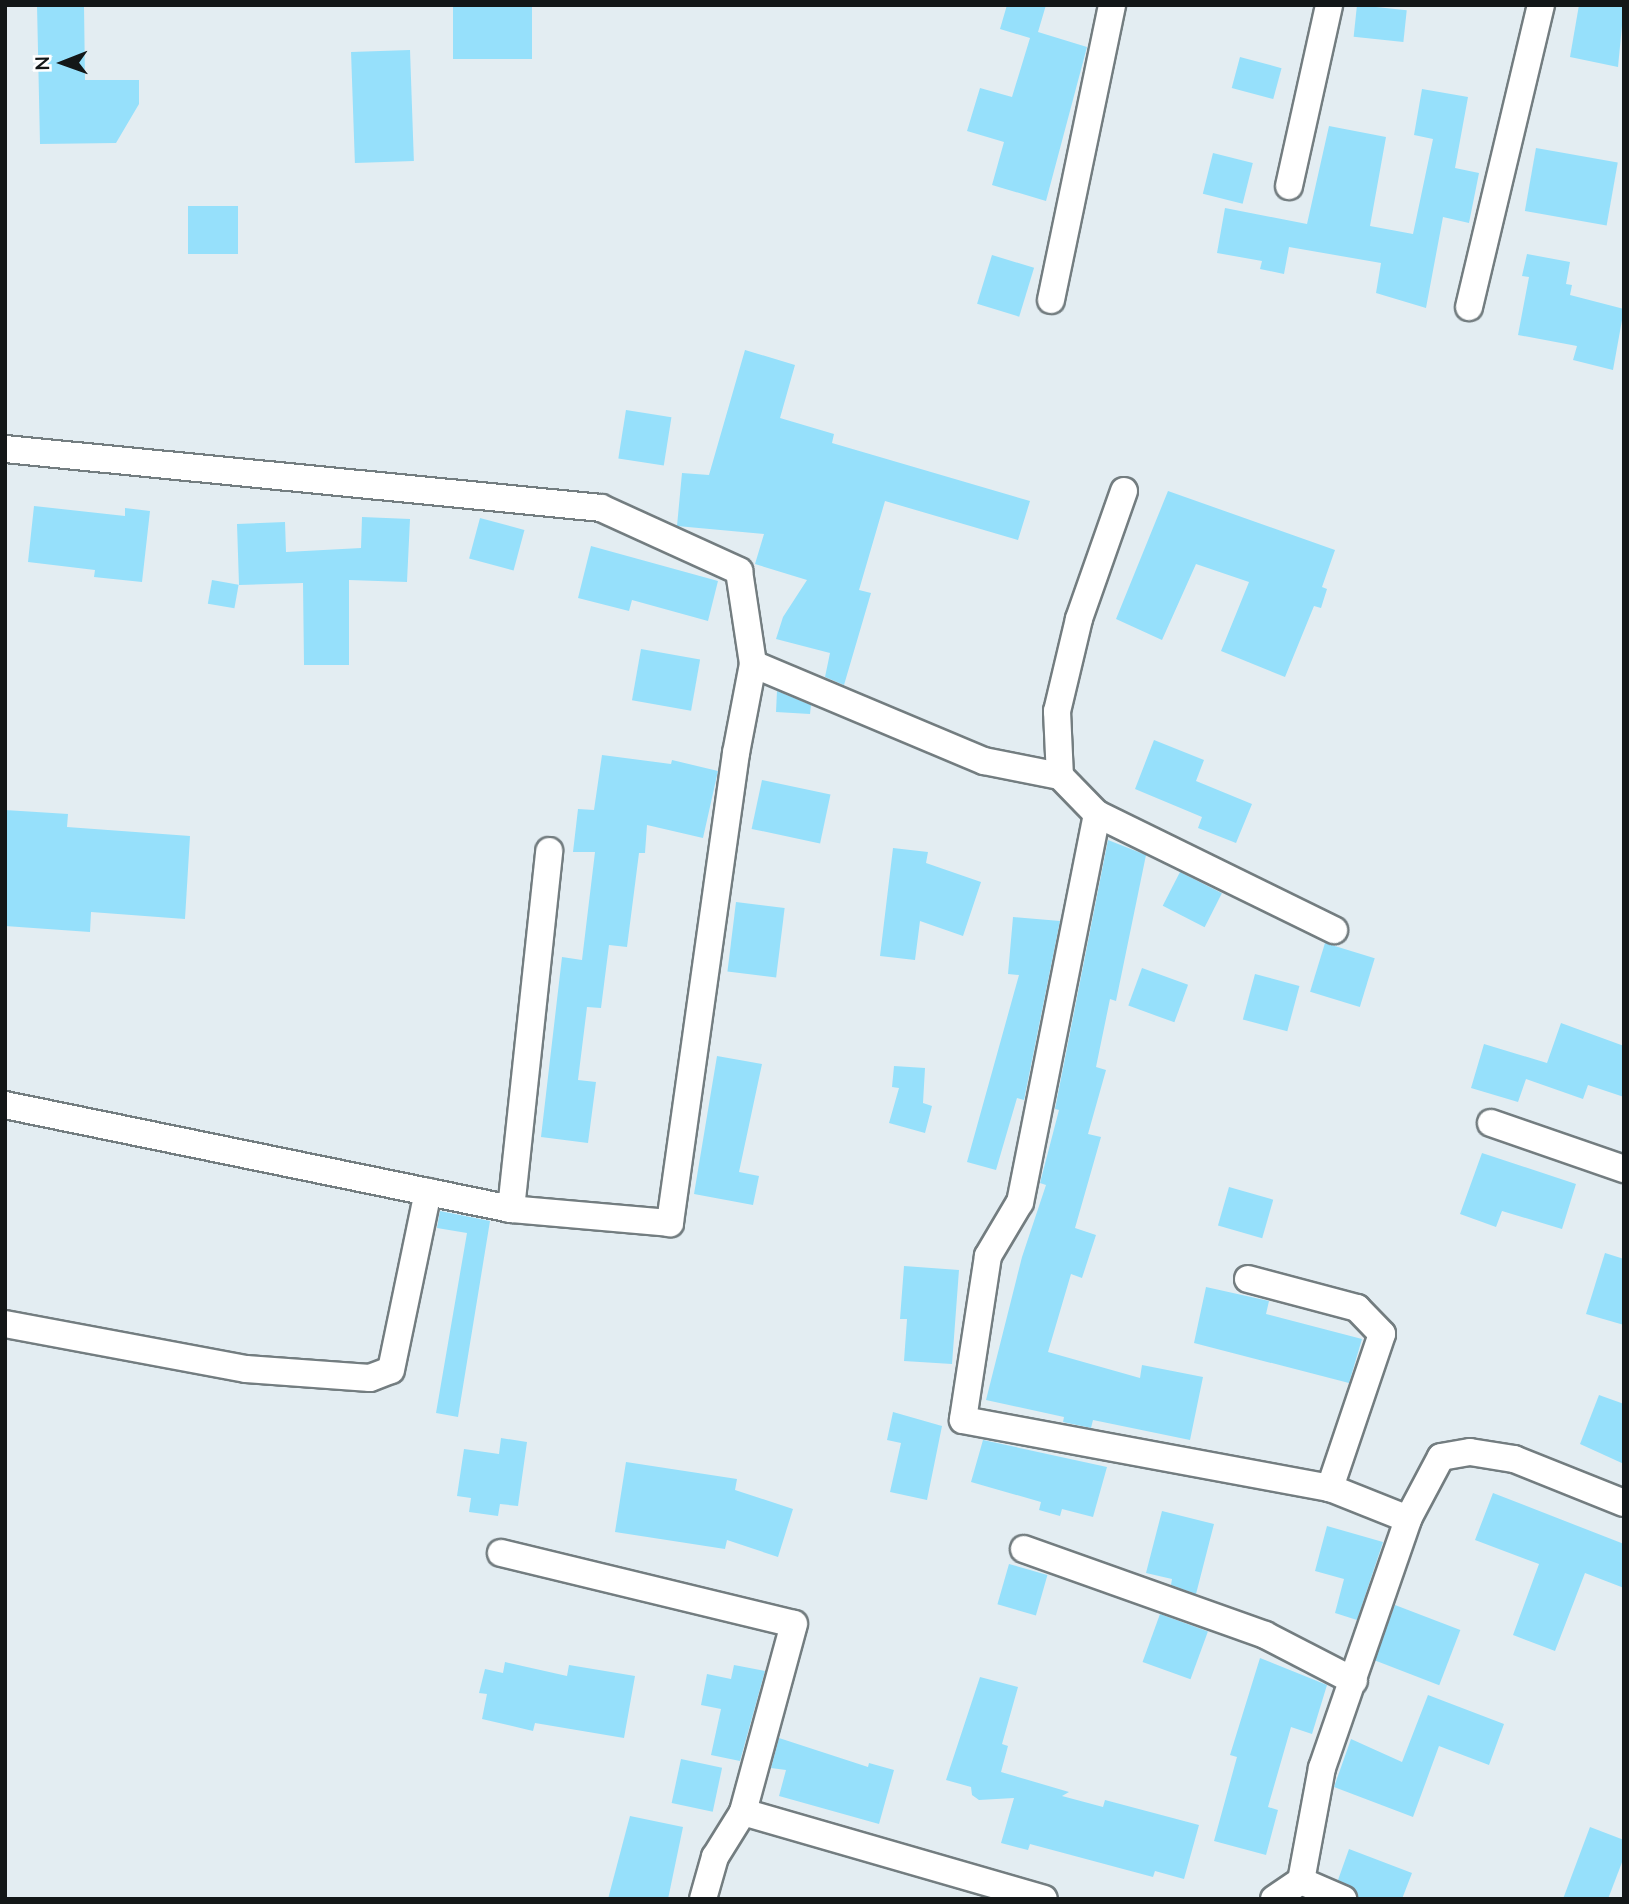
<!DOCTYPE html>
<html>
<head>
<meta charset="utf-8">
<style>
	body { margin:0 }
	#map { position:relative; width:1629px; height:1904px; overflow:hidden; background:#e3edf2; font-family:Lato,sans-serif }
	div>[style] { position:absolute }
	.building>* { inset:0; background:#96e0fb; transform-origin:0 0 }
	.roads { filter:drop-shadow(2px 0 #737d80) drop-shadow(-2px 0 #737d80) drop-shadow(0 2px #737d80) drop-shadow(0 -2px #737d80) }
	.minor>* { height:26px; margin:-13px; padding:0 13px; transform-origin:13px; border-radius:13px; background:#fff }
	span { translate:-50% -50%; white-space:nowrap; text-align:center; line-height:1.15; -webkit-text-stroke:7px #fff; paint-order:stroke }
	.frame { position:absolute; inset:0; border:7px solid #131718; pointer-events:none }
	.north { position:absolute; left:28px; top:28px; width:70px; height:70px; -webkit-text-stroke:5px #fff; paint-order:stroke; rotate:269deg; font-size:19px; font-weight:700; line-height:28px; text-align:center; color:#131718 }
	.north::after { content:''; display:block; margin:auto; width:24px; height:32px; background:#131718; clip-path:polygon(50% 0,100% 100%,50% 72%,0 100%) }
</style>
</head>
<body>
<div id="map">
	<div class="building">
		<div style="clip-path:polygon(37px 5px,84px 5px,85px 80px,139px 80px,139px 104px,116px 143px,40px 144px)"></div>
		<div style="left:453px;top:5px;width:79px;height:54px"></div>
		<div style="clip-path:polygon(1007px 5px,1046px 5px,1038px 32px,1087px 47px,1046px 201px,992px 185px,1004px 142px,967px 131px,980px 88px,1012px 97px,1030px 38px,1000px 29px)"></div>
		<div style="left:1357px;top:5px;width:50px;height:32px;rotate:6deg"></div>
		<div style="clip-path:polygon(1579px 5px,1624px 5px,1618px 67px,1570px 57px)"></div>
		<div style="left:410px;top:50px;width:111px;height:59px;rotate:88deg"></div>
		<div style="left:1240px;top:57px;width:43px;height:32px;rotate:15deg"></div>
		<div style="clip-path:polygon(1422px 89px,1468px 97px,1455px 168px,1479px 173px,1469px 223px,1443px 217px,1426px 308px,1376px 293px,1381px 263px,1289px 247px,1284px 274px,1260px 269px,1262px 261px,1217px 253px,1225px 208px,1307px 224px,1329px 126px,1386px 137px,1370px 226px,1413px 234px,1433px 139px,1414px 135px)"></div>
		<div style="left:1536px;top:148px;width:83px;height:64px;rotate:10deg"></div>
		<div style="left:1213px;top:153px;width:41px;height:42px;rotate:14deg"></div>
		<div style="left:188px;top:206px;width:50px;height:48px"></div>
		<div style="clip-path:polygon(1527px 254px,1570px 262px,1566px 284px,1572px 285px,1570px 295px,1624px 309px,1613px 370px,1573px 360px,1577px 346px,1518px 335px,1529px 277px,1522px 276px)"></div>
		<div style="left:992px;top:255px;width:44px;height:51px;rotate:17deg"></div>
		<div style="clip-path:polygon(745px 350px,795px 365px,780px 418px,834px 434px,832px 443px,1030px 501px,1018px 540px,885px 501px,859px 590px,871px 593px,844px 685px,825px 677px,830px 653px,776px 639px,783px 617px,807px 580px,755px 564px,764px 534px,677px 526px,682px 473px,709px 475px)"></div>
		<div style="left:626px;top:410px;width:46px;height:49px;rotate:9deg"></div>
		<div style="clip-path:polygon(1168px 491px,1335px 550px,1322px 587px,1327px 589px,1321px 608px,1314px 606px,1285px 677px,1221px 651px,1249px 582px,1196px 564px,1162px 640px,1116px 619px)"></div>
		<div style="clip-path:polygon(34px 506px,125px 516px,125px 508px,150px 511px,142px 582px,94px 577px,95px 570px,28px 562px)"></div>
		<div style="clip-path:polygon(362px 517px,410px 519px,407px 582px,349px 580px,349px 665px,304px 665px,303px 583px,239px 585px,237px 524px,285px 522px,286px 552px,361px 548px)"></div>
		<div style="left:480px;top:518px;width:46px;height:42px;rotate:15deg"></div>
		<div style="clip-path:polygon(591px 546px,718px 581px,708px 621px,632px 600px,629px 611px,578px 598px)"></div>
		<div style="left:212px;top:580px;width:27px;height:24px;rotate:10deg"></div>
		<div style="left:641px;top:649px;width:60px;height:52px;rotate:10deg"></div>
		<div style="clip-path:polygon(777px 691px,811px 705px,810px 714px,776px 712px)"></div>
		<div style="clip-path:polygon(1154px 740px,1204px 760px,1196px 781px,1252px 804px,1236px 843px,1198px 828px,1202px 817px,1135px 789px)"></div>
		<div style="clip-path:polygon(602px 755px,671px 764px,672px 760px,718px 771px,703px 838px,647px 825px,645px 853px,639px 853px,627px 947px,609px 945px,601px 1008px,587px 1007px,578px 1080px,596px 1082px,588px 1143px,541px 1137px,562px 957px,582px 960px,595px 852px,573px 852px,578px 809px,594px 810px)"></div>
		<div style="left:762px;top:780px;width:70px;height:50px;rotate:12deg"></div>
		<div style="clip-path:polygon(5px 810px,68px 814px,67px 827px,190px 836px,185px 919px,91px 912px,90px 932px,5px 926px)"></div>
		<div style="clip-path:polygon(1108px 840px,1146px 855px,1116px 1001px,1110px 999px,1096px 1067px,1106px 1070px,1088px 1134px,1101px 1137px,1075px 1228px,1096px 1235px,1082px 1278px,1071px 1274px,1048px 1352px,1140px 1378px,1142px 1365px,1203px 1377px,1190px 1440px,1093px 1420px,1091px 1428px,1063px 1422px,1064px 1417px,986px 1400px,1022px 1257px,1046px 1185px,1040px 1183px,1059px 1110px,1055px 1109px)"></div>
		<div style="clip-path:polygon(893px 848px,928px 852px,926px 863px,981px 882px,963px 936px,920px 921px,915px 960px,880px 956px)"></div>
		<div style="left:1180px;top:872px;width:47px;height:38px;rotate:27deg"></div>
		<div style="left:736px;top:902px;width:49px;height:70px;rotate:7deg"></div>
		<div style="clip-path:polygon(1013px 917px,1060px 921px,1024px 1100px,1017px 1098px,996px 1170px,967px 1162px,1019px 975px,1008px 974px)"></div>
		<div style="left:1325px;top:943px;width:52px;height:51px;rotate:17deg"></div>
		<div style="left:1142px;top:968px;width:49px;height:40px;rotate:20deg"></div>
		<div style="left:1255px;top:974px;width:46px;height:47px;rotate:15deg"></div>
		<div style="clip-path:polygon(1561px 1023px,1624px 1046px,1624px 1097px,1588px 1085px,1583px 1099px,1526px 1079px,1518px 1102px,1471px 1088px,1484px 1044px,1547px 1063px)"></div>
		<div style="clip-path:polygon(717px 1056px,762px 1064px,739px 1172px,759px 1176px,753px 1205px,694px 1194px)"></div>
		<div style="clip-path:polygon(894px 1066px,925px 1068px,923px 1103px,932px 1106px,925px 1133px,889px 1123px,899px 1088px,892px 1087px)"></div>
		<div style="clip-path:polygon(1482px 1153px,1576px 1184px,1562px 1229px,1502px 1211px,1496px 1227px,1460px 1214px)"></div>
		<div style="left:1229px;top:1187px;width:46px;height:40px;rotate:16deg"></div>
		<div style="clip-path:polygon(440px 1211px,490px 1221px,458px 1417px,436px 1413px,467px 1233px,437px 1228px)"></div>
		<div style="clip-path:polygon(1605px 1253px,1624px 1259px,1624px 1325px,1586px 1314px)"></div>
		<div style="clip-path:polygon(904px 1266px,959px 1270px,952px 1364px,904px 1361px,907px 1319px,900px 1319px)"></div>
		<div style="clip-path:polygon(1206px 1287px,1269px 1301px,1266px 1314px,1362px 1339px,1349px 1383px,1194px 1343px)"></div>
		<div style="clip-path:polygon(1599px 1395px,1624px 1404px,1624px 1464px,1580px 1444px)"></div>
		<div style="clip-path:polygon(893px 1412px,942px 1426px,927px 1500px,890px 1492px,901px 1443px,887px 1440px)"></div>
		<div style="clip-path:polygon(501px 1438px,527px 1442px,518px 1506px,500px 1504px,498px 1516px,469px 1512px,471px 1498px,457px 1496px,464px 1449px,499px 1454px)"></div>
		<div style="clip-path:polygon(983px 1440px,1107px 1467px,1093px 1517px,1062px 1509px,1060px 1516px,1039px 1510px,1041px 1502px,971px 1482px)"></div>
		<div style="clip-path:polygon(626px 1462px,737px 1479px,735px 1490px,793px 1509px,778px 1557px,727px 1540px,725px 1549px,615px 1532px)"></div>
		<div style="clip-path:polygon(1493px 1493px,1624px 1544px,1624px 1588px,1585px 1573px,1555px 1651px,1513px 1635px,1539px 1564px,1475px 1540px)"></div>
		<div style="clip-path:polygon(1162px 1511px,1214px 1524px,1196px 1594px,1171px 1585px,1172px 1579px,1146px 1573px)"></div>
		<div style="clip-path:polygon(1327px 1526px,1383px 1542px,1357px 1620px,1335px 1613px,1344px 1579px,1315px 1571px)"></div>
		<div style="left:1009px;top:1564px;width:40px;height:42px;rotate:16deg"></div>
		<div style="left:1395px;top:1605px;width:70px;height:59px;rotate:21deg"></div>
		<div style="left:1160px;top:1614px;width:51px;height:51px;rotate:20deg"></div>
		<div style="clip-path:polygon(1260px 1658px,1327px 1685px,1312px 1734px,1291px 1727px,1268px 1807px,1278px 1810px,1266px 1855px,1214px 1841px,1237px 1757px,1230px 1755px)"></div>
		<div style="clip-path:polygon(505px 1662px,567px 1676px,569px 1665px,635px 1676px,624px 1738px,535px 1723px,533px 1731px,482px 1719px,487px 1694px,479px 1693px,485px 1669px,503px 1673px)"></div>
		<div style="clip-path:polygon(734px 1665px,765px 1671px,740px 1761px,711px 1755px,721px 1709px,701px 1705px,707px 1674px,731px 1679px)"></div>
		<div style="clip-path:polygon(980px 1677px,1018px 1687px,1002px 1744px,1008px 1746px,1001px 1772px,1069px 1792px,1062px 1796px,1103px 1807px,1105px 1800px,1199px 1825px,1184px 1879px,1155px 1871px,1153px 1877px,1030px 1844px,1028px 1850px,1001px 1843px,1014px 1798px,979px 1800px,972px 1795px,971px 1787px,946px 1780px)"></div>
		<div style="clip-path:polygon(1428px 1695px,1504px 1724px,1489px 1765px,1439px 1746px,1413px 1817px,1334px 1787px,1351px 1739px,1402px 1762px)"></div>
		<div style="clip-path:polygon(779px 1738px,868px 1767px,869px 1763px,894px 1770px,879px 1824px,779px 1796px,786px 1770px,771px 1768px)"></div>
		<div style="left:681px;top:1759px;width:42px;height:45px;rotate:12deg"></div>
		<div style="clip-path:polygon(630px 1816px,683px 1827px,668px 1899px,608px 1899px)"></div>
		<div style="clip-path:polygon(1590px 1827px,1624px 1840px,1624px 1857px,1608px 1899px,1563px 1899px)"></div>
		<div style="clip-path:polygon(1349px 1849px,1412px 1873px,1402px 1899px,1358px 1899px,1355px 1889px,1338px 1880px)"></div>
	</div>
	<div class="roads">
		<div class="minor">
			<div style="left:1289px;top:186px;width:185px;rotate:-77.5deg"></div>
			<div style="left:1051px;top:300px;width:301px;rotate:-78.3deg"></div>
			<div style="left:1469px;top:307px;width:310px;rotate:-76.6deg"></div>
			<div style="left:5px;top:449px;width:599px;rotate:5.65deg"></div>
			<div style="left:601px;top:508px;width:152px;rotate:24.5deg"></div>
			<div style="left:739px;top:571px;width:94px;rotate:81.4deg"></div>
			<div style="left:753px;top:664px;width:91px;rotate:100.8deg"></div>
			<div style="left:736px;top:753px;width:475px;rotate:98deg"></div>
			<div style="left:670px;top:1223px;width:160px;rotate:-175deg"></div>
			<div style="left:511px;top:1209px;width:517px;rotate:-168.39deg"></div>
			<div style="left:1124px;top:491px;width:136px;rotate:109.4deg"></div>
			<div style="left:1079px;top:619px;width:95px;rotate:103.4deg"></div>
			<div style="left:1057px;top:711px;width:65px;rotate:87.4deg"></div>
			<div style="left:1060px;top:776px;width:53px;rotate:45.8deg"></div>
			<div style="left:1097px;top:814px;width:264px;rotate:26.1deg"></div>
			<div style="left:753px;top:664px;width:251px;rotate:22.8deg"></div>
			<div style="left:984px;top:761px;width:77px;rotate:11.2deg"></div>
			<div style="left:1097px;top:814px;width:396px;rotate:101.2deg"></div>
			<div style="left:1020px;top:1202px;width:63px;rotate:120.7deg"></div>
			<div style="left:988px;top:1256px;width:166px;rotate:98.7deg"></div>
			<div style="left:963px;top:1420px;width:373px;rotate:10.5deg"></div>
			<div style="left:1330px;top:1488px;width:84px;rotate:21.7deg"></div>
			<div style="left:1491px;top:1123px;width:141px;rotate:19.1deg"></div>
			<div style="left:511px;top:1209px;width:360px;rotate:-83.9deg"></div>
			<div style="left:1248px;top:1279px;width:113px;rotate:14.9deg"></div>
			<div style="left:1357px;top:1308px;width:36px;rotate:46deg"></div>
			<div style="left:1382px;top:1334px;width:163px;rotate:108.7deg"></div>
			<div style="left:5px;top:1324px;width:245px;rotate:10.6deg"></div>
			<div style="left:246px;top:1369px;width:124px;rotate:4.2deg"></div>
			<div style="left:370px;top:1378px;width:22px;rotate:-21deg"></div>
			<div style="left:391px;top:1370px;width:182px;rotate:-78.3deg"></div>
			<div style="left:1024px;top:1549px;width:256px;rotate:19.6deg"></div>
			<div style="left:1265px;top:1635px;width:100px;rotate:27.3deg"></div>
			<div style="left:501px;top:1553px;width:301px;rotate:13.6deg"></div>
			<div style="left:794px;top:1624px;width:195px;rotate:105.2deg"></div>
			<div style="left:1301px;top:1881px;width:46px;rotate:23.2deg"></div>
			<div style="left:703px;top:1899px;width:44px;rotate:-74.1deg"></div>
			<div style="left:715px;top:1857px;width:53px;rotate:-58.1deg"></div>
			<div style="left:743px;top:1812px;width:313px;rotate:16.1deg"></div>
			<div style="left:1274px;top:1899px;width:32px;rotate:-34deg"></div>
			<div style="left:1301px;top:1881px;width:115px;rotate:-79.5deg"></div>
			<div style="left:1322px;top:1768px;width:263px;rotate:-70.9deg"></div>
			<div style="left:1408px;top:1519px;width:70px;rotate:-62deg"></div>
			<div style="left:1441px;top:1457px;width:29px;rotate:-10deg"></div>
			<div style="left:1470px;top:1452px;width:45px;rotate:9deg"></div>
			<div style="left:1514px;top:1459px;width:118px;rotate:21.8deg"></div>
		</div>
	</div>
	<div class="frame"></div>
	<div class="north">N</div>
</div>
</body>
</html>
